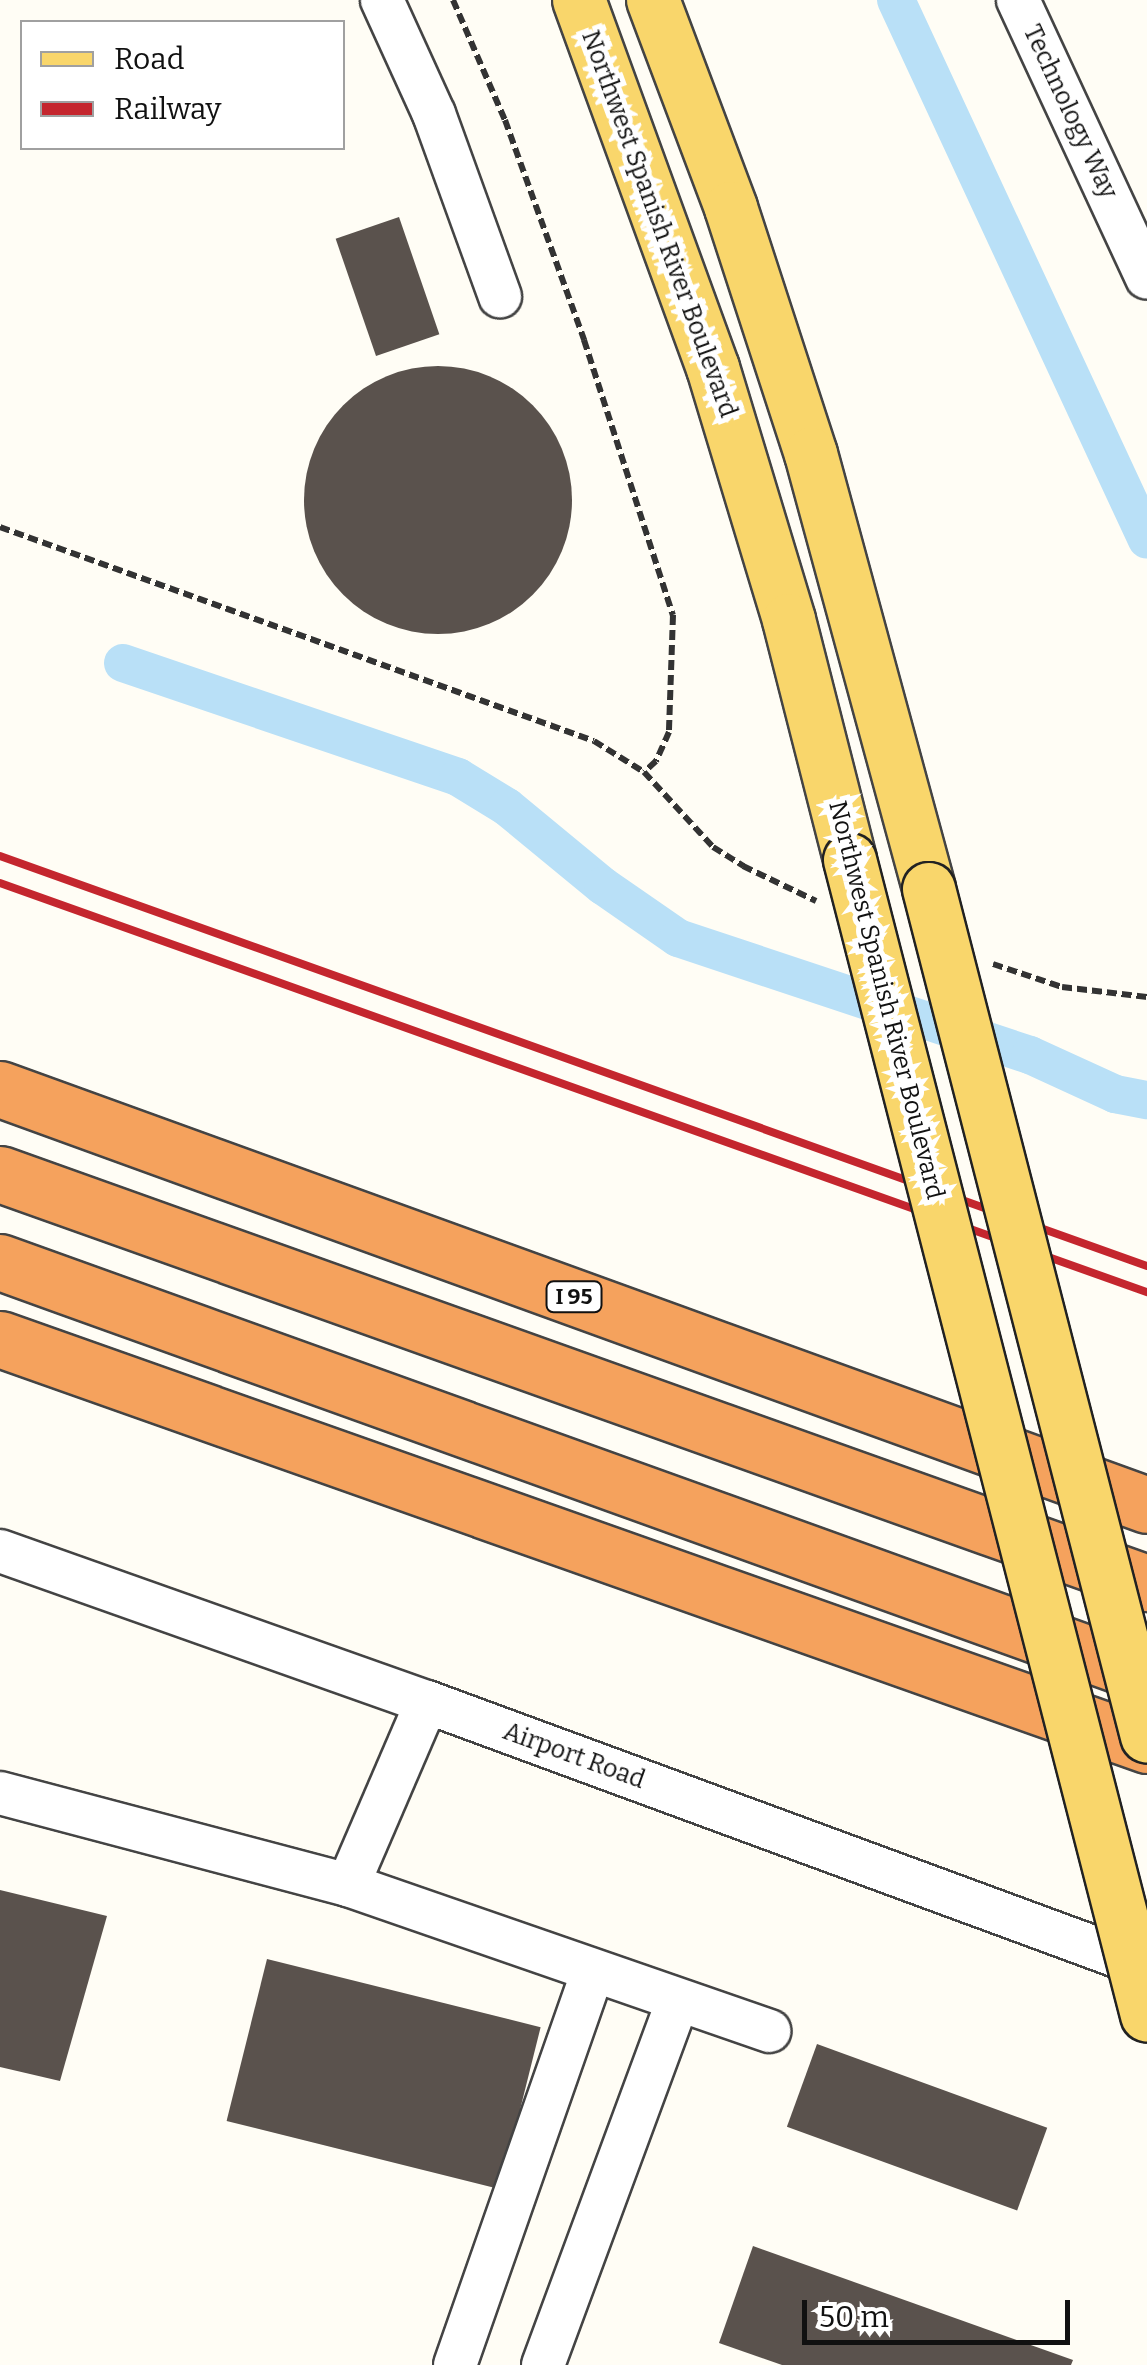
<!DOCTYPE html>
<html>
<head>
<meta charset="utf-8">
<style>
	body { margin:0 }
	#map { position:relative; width:1147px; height:2365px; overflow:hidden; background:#fffdf5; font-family:Bitter,serif }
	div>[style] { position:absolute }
	.canal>* { height:38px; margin:-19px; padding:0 19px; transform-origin:19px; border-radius:19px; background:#b9e0f7 }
	.building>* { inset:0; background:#5a524d; transform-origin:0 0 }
	.round { border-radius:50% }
	.path>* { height:6px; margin-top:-3px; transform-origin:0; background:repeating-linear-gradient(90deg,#333 0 10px,transparent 0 15px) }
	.roads { filter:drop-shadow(2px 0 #444) drop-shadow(-2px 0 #444) drop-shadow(0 2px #444) drop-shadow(0 -2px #444) }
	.minor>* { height:42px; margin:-21px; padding:0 21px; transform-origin:21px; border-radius:21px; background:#fff }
	.major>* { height:52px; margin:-26px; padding:0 26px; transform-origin:26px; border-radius:26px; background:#f9d66b }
	.highway>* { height:55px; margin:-27.5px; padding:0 27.5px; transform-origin:27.5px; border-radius:27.5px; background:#f5a25d }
	.rail>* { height:8px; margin:-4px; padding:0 4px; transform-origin:4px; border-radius:4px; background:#c4262e }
	.bridges { filter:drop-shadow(2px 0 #222) drop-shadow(-2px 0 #222) drop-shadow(0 2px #222) drop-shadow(0 -2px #222) }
	.major-bridge>* { height:52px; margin:-26px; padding:0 26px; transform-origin:26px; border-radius:26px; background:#f9d66b }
	span { translate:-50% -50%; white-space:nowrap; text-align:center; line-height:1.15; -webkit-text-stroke:10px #fff; paint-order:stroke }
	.shield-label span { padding:2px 8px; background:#fff; border:2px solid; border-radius:8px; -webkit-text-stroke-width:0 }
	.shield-label { font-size:22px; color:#111; font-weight:700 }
	.street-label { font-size:25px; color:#111 }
	.legend { position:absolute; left:20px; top:20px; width:325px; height:130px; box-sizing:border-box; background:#fff; border:2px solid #a0a0a0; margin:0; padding:12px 18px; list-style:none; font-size:30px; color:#111 }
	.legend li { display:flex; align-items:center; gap:20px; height:50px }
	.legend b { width:50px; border:2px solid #a0a0a0 }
	.scale { position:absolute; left:802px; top:2300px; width:268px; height:45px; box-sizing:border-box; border:5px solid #111; border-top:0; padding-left:12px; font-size:30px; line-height:35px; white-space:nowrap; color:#111; -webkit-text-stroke:8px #fff; paint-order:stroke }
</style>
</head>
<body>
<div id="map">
	<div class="canal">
		<div style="left:896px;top:0;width:595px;rotate:65.07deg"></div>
		<div style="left:123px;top:663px;width:354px;rotate:18.8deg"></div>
		<div style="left:458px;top:777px;width:57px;rotate:31.5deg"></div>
		<div style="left:507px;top:807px;width:124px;rotate:39.5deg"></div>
		<div style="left:603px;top:886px;width:91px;rotate:34.7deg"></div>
		<div style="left:678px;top:938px;width:371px;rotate:18.4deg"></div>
		<div style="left:1030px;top:1055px;width:94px;rotate:24.6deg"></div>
		<div style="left:1115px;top:1094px;width:33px;rotate:11deg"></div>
	</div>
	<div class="building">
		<div style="left:399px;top:217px;width:124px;height:67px;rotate:71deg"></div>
		<div class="round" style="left:304px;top:366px;width:268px;height:268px"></div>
		<div style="clip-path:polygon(0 1890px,107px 1916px,60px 2081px,0 2067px)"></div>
		<div style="left:267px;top:1959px;width:282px;height:167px;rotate:14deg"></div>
		<div style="left:817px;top:2044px;width:245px;height:88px;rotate:20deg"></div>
		<div style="clip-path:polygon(753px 2246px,1073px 2360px,1071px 2365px,782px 2365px,719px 2343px)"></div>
	</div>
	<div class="path">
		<div style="left:453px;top:0;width:131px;rotate:66.6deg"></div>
		<div style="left:505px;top:120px;width:234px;rotate:70.2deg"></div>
		<div style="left:584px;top:340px;width:289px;rotate:72.1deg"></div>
		<div style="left:673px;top:615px;width:117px;rotate:92deg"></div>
		<div style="left:669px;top:732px;width:32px;rotate:114deg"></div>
		<div style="left:656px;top:761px;width:16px;rotate:137deg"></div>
		<div style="left:0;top:527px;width:631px;rotate:19.81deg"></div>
		<div style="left:594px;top:741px;width:59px;rotate:31.8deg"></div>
		<div style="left:644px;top:772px;width:102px;rotate:47.4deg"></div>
		<div style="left:713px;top:847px;width:36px;rotate:32deg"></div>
		<div style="left:743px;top:866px;width:81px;rotate:25.6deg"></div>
		<div style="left:993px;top:964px;width:73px;rotate:18.4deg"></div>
		<div style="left:1062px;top:987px;width:86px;rotate:6.7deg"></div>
	</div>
	<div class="roads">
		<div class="minor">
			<div style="left:382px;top:0;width:125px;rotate:65.5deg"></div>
			<div style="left:434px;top:114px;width:194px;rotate:70.1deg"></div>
			<div style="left:1018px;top:0;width:306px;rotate:65.1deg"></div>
			<div style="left:0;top:1551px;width:453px;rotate:19.5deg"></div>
			<div style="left:427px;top:1702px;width:767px;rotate:20.21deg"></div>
			<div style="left:0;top:1793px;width:360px;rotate:14.8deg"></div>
			<div style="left:348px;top:1885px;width:446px;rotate:19.1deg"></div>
			<div style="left:348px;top:1885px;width:199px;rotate:-66.7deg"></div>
			<div style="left:455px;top:2365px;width:417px;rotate:-70.7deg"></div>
			<div style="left:543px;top:2365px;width:389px;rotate:-69.7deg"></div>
		</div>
		<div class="major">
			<div style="left:579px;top:0;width:392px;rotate:70deg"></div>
			<div style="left:713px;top:368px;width:263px;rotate:73.2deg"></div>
			<div style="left:789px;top:620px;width:248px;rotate:75.7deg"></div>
			<div style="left:653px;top:0;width:222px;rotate:69.4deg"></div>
			<div style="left:731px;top:208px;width:259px;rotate:72deg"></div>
			<div style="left:811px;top:454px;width:451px;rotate:74.8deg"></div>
		</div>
		<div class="highway">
			<div style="left:0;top:1089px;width:1220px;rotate:19.93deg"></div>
			<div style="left:0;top:1174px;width:1218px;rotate:19.63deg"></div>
			<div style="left:0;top:1262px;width:1219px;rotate:19.8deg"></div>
			<div style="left:0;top:1339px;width:1217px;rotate:19.49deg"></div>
		</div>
	</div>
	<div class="rail">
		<div style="left:0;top:856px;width:1218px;rotate:19.67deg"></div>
		<div style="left:0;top:883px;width:1218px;rotate:19.63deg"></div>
	</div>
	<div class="bridges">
		<div class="major-bridge">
			<div style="left:850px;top:860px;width:1193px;rotate:75.58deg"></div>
			<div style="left:929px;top:889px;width:875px;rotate:75.57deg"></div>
		</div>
	</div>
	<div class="shield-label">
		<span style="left:574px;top:1297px">I 95</span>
	</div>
	<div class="street-label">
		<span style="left:1070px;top:112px;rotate:65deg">Technology Way</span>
		<span style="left:659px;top:224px;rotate:70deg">Northwest Spanish River Boulevard</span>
		<span style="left:886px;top:1000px;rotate:76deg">Northwest Spanish River Boulevard</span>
		<span style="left:574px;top:1756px;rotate:20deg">Airport Road</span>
	</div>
	<ul class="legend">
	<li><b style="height:12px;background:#f9d66b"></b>Road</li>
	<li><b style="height:12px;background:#c4262e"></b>Railway</li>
	</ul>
	<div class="scale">50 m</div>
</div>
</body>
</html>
